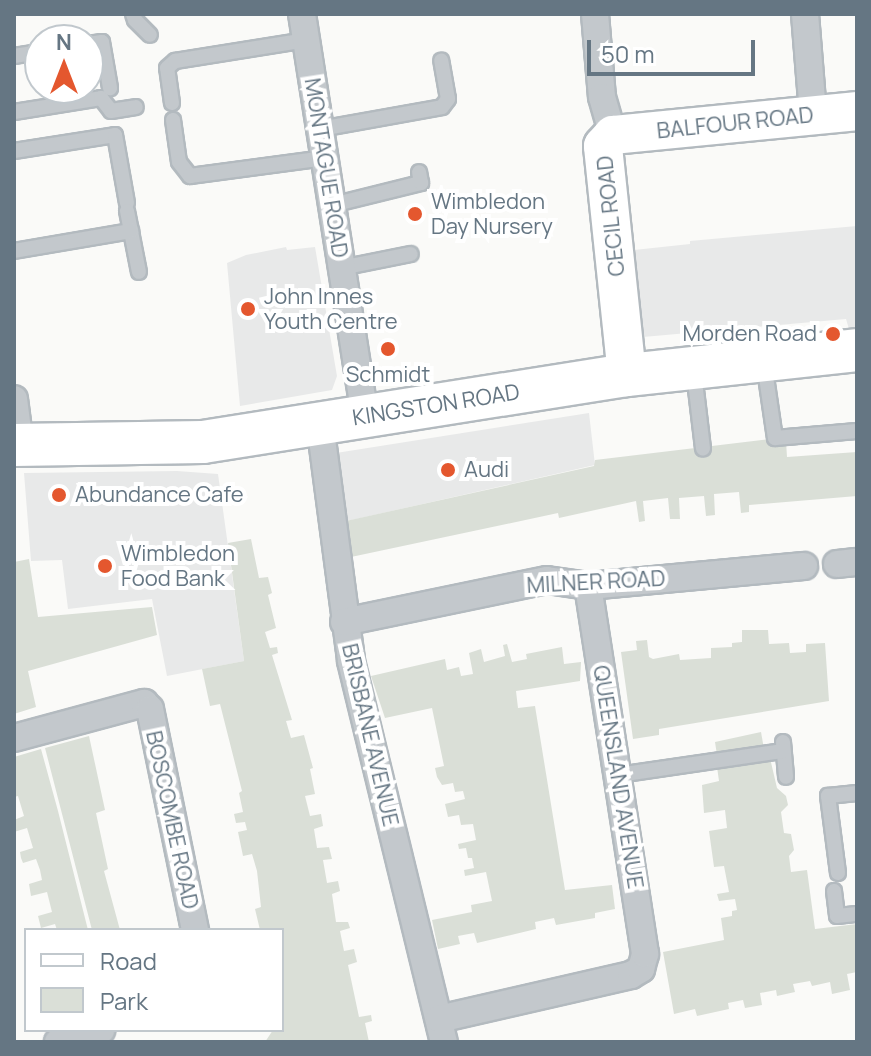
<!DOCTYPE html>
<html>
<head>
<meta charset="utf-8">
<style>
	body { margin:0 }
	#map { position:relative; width:871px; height:1056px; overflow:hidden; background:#fafaf8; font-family:Manrope,sans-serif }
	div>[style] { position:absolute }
	.built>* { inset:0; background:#e8e9e9 }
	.green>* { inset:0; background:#dadfd7 }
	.roads { filter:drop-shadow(2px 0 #b3babf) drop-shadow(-2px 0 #b3babf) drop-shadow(0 2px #b3babf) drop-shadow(0 -2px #b3babf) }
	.lane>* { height:14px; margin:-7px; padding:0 7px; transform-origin:7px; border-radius:7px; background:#c3c8cc }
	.street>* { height:26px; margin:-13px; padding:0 13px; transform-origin:13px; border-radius:13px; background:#c3c8cc }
	.secondary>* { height:38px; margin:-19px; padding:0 19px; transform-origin:19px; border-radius:19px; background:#fff }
	.primary>* { height:42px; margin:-21px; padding:0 21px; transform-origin:21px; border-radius:21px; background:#fff }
	.dots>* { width:22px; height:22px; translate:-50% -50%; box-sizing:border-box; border:4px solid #fff; border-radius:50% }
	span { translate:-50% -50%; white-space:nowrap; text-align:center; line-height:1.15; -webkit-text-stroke:8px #fff; paint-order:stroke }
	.street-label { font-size:22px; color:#657683 }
	.poi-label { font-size:22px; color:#657683 }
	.left { translate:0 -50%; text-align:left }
	.right { translate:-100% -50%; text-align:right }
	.frame { position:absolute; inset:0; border:16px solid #657683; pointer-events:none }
	.legend { position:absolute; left:24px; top:928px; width:260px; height:104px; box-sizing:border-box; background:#fff; border:2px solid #c1c8cd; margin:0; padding:10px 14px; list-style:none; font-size:24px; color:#657683 }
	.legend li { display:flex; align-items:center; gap:16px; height:40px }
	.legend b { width:40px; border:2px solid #c1c8cd }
	.north { position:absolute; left:24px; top:24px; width:80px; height:80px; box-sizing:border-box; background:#fff; border:2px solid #c1c8cd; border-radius:50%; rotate:0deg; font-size:22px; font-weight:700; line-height:32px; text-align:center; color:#657683 }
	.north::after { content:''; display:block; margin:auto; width:28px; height:36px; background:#e4572e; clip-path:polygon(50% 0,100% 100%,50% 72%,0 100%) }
	.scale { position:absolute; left:587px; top:40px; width:168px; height:36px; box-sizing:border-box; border:4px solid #657683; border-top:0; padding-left:10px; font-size:24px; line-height:28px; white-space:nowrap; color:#657683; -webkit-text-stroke:6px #fff; paint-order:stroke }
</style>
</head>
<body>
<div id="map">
	<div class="built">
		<div style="clip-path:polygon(857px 226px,857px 356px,846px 319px,643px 337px,634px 250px,690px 244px,690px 241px)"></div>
		<div style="clip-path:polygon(286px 247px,287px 250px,315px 247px,337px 376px,332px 390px,240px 406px,227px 263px,246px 255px)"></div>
		<div style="clip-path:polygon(589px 413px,595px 465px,343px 522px,336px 453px)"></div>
		<div style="clip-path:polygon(177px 471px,218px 474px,244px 661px,167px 676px,152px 599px,68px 609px,62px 560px,31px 561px,24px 473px)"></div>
	</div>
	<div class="green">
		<div style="clip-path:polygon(770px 439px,770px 443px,786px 441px,787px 457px,857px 452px,857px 496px,749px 505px,749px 512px,741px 513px,739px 492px,714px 494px,715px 515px,706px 516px,704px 496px,679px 498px,680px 519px,670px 519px,668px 498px,643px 501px,645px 521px,639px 522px,636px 501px,559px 518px,558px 513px,351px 557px,346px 521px,594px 466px,595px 460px)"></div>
		<div style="clip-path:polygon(251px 539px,259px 578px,268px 577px,272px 593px,268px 595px,276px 628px,265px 632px,270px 648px,277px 647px,278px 653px,272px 655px,292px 720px,286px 721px,291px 738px,304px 735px,313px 768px,310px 769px,315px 794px,305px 796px,310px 816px,321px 814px,323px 826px,314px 829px,317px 848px,329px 847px,332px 859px,323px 860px,327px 883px,338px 881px,340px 891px,332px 894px,336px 922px,348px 922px,350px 928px,340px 931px,344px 951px,354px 949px,357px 962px,348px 965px,359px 1017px,371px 1015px,372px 1021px,365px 1023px,369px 1042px,265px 1042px,273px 1030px,282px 1030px,282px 930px,260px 930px,255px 909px,261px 907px,257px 871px,252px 854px,243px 856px,238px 832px,247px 830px,245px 822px,236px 823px,234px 814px,243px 812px,239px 793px,242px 791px,220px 704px,210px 706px,202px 669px,244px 661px,228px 543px)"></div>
		<div style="clip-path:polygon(29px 559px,38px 617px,152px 607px,157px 635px,28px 671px,36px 707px,14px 714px,14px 562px)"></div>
		<div style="clip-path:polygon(742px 630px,768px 630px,769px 644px,789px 643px,790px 653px,806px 652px,806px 644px,825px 643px,829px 701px,659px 729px,659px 735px,633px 739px,621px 652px,637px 650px,636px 641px,647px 640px,649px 657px,653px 659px,679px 654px,680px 660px,711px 658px,711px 648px,732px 647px,732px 643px,742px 642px)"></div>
		<div style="clip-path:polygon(507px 644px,512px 662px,527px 659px,526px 654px,562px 647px,564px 664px,581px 662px,580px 681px,516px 691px,518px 708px,535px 706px,565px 890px,612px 885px,615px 909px,595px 913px,595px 918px,556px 925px,554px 918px,535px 922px,536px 929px,477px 943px,474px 933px,458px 936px,460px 944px,438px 949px,432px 920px,472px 912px,471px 905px,492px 901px,486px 872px,465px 876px,464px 870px,474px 868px,472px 858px,468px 858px,466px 848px,459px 849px,458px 844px,476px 840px,473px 824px,461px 825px,459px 815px,448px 817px,445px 804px,465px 799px,463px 791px,455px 792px,453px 783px,442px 785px,437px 777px,435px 768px,444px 766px,432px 708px,385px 718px,371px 676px,445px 659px,447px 670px,459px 667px,461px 676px,473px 674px,469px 653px,481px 649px,484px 662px,505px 656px,503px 645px)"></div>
		<div style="clip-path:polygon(761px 732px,764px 749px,717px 755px,715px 742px)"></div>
		<div style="clip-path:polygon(89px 736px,105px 810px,96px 813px,108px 869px,104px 871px,120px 930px,92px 930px,45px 748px)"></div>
		<div style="clip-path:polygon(41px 749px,58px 811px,88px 930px,57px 930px,55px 924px,41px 928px,38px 916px,52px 912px,47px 892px,31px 896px,29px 884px,42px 880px,40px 870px,36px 859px,23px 863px,21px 858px,20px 852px,33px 848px,27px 828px,14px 832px,14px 820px,24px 816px,18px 796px,14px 797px,14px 757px)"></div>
		<div style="clip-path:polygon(770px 758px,777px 788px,786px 796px,788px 805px,781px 812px,784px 833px,791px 834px,794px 850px,789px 856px,791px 872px,807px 870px,815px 929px,857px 924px,857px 972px,847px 974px,850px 990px,832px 994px,830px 982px,812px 986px,810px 981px,793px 984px,795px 992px,777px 996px,776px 990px,760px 993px,762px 1005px,745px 1008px,743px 1000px,728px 1003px,729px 1009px,697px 1016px,695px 1009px,674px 1014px,663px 952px,724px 940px,721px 918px,732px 916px,732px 911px,737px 910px,735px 899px,719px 901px,717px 894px,729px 892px,724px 866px,714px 867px,709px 831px,727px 828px,725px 810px,704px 813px,702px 785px,719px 781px,717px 767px)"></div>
	</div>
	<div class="roads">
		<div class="lane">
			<div style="left:133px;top:14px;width:6px;rotate:72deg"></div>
			<div style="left:135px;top:20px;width:21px;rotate:45deg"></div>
			<div style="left:88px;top:44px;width:14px;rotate:-8deg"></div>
			<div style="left:102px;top:42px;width:47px;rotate:80.1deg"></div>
			<div style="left:14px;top:56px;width:26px;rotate:-9deg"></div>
			<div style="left:172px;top:103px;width:35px;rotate:-98deg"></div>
			<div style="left:167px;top:68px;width:11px;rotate:-41deg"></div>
			<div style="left:175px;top:61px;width:133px;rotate:-9.1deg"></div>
			<div style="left:14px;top:112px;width:88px;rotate:-9.1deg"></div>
			<div style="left:101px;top:98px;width:16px;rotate:52deg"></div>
			<div style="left:111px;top:111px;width:25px;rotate:-9deg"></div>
			<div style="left:173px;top:120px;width:42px;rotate:81.9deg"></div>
			<div style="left:179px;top:162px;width:18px;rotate:52deg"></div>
			<div style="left:190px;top:176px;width:136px;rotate:-7.6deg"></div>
			<div style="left:320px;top:129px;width:124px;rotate:-10.2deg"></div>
			<div style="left:442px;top:107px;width:10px;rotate:-53deg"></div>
			<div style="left:448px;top:99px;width:39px;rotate:-100deg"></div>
			<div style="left:14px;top:151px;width:102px;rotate:-9deg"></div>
			<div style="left:115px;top:135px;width:69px;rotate:80deg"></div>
			<div style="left:332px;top:205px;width:92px;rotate:-13.9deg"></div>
			<div style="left:421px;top:183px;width:11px;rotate:-100deg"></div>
			<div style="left:127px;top:211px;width:62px;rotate:78.9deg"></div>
			<div style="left:14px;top:251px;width:119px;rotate:-9.7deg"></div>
			<div style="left:341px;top:268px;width:71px;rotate:-11.3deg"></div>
			<div style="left:764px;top:363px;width:76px;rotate:81.7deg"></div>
			<div style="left:775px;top:438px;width:82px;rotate:-4.9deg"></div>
			<div style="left:694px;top:373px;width:76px;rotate:83.2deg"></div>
			<div style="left:783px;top:742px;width:35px;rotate:85deg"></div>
			<div style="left:618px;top:775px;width:167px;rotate:-8.3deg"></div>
			<div style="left:838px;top:873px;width:78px;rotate:-97.4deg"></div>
			<div style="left:828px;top:796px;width:29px;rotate:-6deg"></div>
			<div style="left:834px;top:891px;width:25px;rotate:83deg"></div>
			<div style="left:837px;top:916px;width:20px;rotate:-6deg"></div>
		</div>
		<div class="street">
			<div style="left:302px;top:14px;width:408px;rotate:81.1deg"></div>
			<div style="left:595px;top:14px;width:83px;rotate:85.2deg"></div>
			<div style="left:602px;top:97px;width:40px;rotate:74deg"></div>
			<div style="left:805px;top:14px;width:100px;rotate:85.4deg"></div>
			<div style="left:14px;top:399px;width:46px;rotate:82.6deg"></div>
			<div style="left:320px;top:424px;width:239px;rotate:82.5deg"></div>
			<div style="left:351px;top:661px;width:392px;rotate:76.3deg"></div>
			<div style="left:837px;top:564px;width:20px;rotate:-6deg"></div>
			<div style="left:344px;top:622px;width:207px;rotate:-11.7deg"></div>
			<div style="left:547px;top:580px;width:41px;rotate:8.3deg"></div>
			<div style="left:588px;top:586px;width:217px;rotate:-5.3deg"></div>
			<div style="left:14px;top:738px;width:135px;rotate:-15.1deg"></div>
			<div style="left:144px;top:703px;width:8px;rotate:45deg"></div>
			<div style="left:150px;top:709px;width:226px;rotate:78.5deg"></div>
			<div style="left:439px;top:1019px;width:197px;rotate:-12.9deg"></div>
			<div style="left:631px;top:975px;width:12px;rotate:-31deg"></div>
			<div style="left:641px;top:969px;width:16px;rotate:-75deg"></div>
			<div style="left:645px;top:954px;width:372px;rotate:-98.8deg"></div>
			<div style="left:58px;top:1042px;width:45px;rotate:-15.6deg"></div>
		</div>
		<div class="secondary">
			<div style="left:627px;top:375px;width:230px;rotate:-96deg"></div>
			<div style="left:603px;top:146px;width:15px;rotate:-48deg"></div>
			<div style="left:613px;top:135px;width:245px;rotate:-5.6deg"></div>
		</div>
		<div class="primary">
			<div style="left:14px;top:445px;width:189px;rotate:-0.9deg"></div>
			<div style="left:203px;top:442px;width:429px;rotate:-9deg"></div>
			<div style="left:627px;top:375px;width:231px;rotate:-6.2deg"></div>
		</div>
	</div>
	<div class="dots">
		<div style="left:415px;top:214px;background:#e4572e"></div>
		<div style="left:248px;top:309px;background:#e4572e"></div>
		<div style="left:833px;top:334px;background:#e4572e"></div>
		<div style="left:388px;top:349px;background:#e4572e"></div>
		<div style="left:448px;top:470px;background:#e4572e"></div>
		<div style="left:59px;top:495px;background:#e4572e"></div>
		<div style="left:105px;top:566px;background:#e4572e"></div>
	</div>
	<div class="street-label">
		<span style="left:735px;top:123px;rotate:-6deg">BALFOUR ROAD</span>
		<span style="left:326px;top:168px;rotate:81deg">MONTAGUE ROAD</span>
		<span style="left:611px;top:216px;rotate:-96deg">CECIL ROAD</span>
		<span style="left:436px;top:405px;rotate:-9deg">KINGSTON ROAD</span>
		<span style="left:596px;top:582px;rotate:-3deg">MILNER ROAD</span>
		<span style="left:370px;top:735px;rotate:77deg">BRISBANE AVENUE</span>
		<span style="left:618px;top:777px;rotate:81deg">QUEENSLAND AVENUE</span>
		<span style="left:172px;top:820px;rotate:78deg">BOSCOMBE ROAD</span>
	</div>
	<div class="poi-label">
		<span class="left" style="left:431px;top:214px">Wimbledon<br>Day Nursery</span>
		<span class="left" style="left:264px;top:309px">John Innes<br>Youth Centre</span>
		<span class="right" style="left:817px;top:334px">Morden Road</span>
		<span style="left:388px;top:375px">Schmidt</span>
		<span class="left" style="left:464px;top:470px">Audi</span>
		<span class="left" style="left:75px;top:495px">Abundance Cafe</span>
		<span class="left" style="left:121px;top:566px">Wimbledon<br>Food Bank</span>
	</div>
	<div class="frame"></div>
	<ul class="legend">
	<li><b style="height:10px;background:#fff"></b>Road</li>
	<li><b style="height:22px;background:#dadfd7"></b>Park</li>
	</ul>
	<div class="north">N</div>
	<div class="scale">50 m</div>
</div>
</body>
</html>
